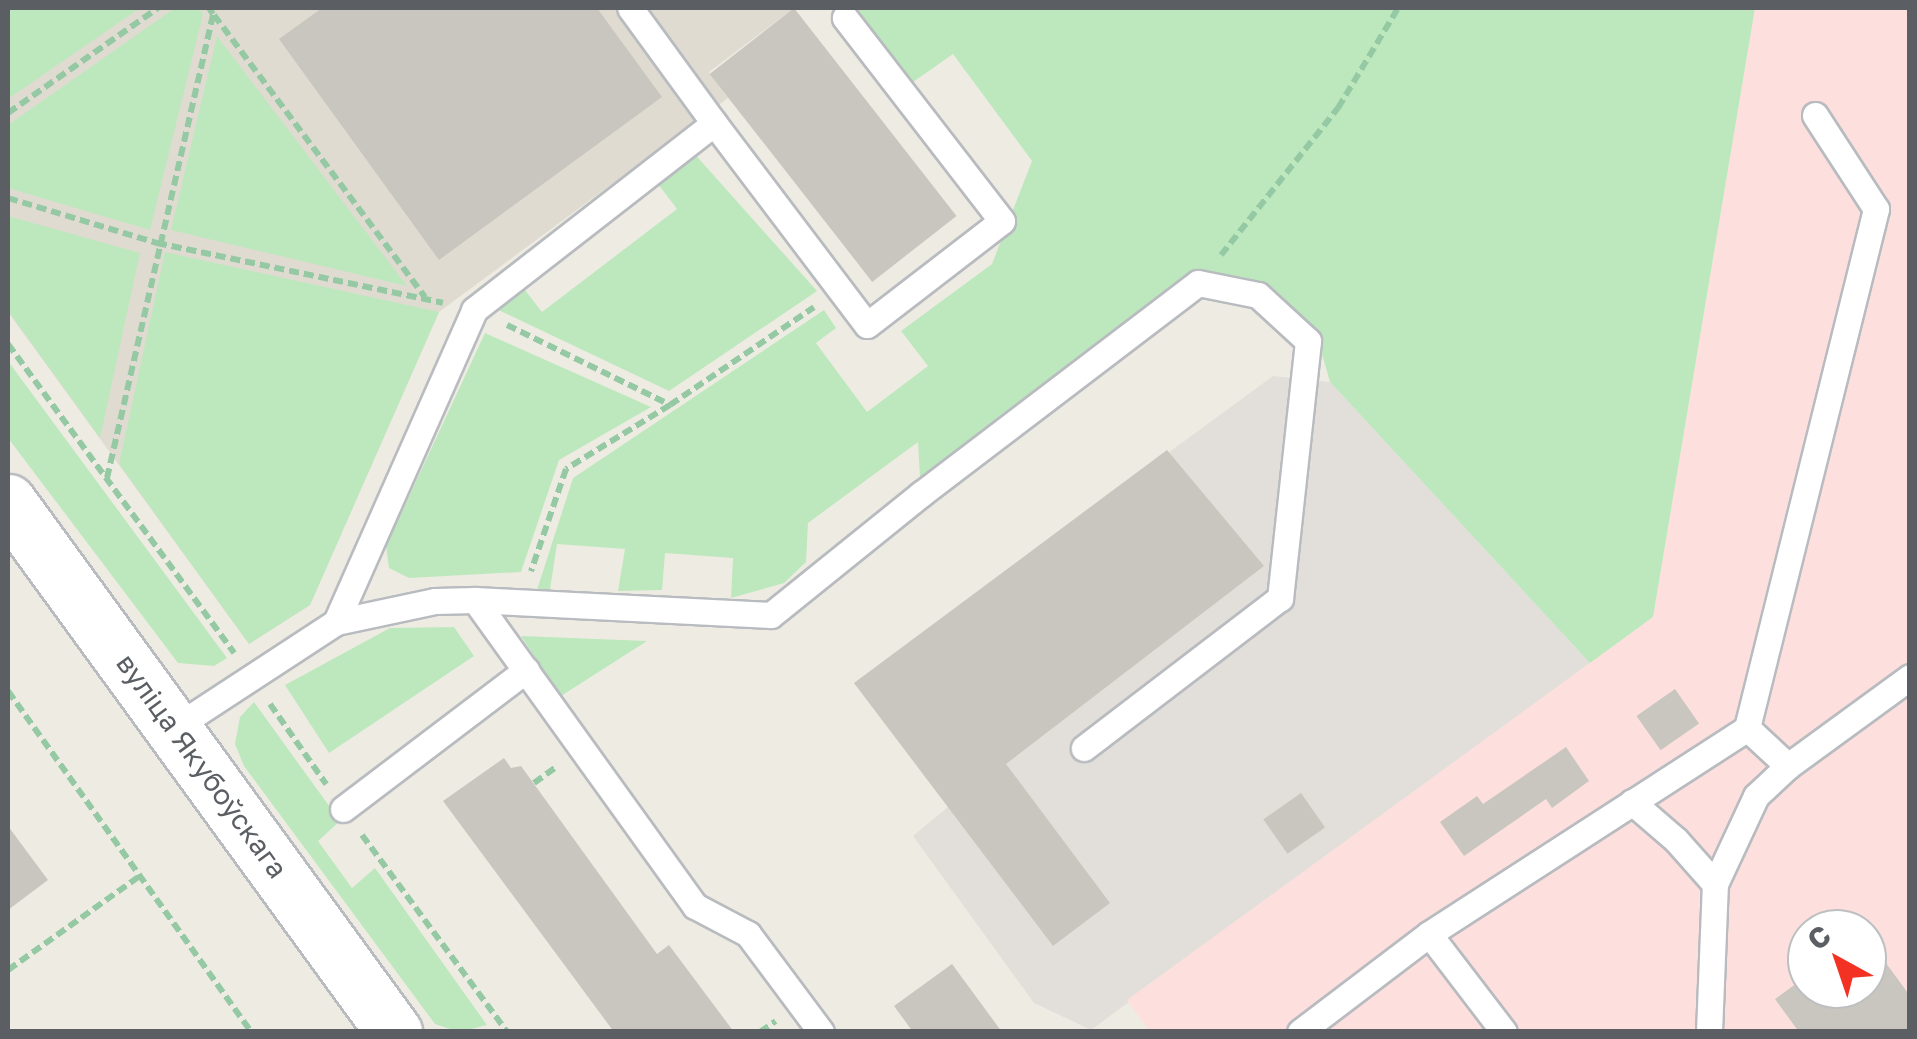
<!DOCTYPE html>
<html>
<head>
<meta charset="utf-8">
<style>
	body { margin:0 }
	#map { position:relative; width:1917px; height:1039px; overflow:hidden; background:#eeece2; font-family:"Golos Text",sans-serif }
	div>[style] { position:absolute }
	.industrial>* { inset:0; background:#e2dfda }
	.education>* { inset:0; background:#dfdbd1 }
	.medical>* { inset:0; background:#fde0dd }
	.green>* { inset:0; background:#bde8bd }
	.building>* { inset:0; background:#c9c6bf; transform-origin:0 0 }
	.path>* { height:6px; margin-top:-3px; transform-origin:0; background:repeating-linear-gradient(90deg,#95c9a4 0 10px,transparent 0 15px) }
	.roads { filter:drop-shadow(2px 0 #b8bbbf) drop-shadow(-2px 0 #b8bbbf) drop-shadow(0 2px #b8bbbf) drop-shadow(0 -2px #b8bbbf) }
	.lane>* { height:25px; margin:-12.5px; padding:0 12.5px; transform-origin:12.5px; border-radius:12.5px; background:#fff }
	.secondary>* { height:55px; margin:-27.5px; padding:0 27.5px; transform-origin:27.5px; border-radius:27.5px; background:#fff }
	span { translate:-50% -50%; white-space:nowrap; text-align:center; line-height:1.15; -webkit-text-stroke:8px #fff; paint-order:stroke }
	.street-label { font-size:28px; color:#5b5f64 }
	.frame { position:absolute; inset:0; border:10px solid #5b5f64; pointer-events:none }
	.north { position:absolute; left:1787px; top:909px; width:100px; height:100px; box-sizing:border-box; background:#fff; border:2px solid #bdbfc1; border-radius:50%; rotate:320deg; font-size:28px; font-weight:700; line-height:40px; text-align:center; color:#5b5f64 }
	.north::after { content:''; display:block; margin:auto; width:35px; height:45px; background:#f33224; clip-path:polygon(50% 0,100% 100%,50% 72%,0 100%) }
</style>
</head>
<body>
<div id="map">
	<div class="industrial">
		<div style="clip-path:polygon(1273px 376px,1330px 382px,1590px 663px,1091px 1030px,1034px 1003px,913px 836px,949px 806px,854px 683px)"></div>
	</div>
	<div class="education">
		<div style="clip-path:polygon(53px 8px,794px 8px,709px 72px,728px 98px,439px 312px,310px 605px,249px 644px,8px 312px,8px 39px)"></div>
	</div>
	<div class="medical">
		<div style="clip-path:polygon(evenodd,1755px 8px,1909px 8px,1909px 1031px,1150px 1032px,1127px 1000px,1653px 617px,1755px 8px,1807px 929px,1867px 929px,1867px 989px,1807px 989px,1807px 929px)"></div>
	</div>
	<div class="green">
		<div style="clip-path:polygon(8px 8px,140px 8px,8px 99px)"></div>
		<div style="clip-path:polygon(175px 8px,199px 8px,203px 14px,150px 230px,8px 188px,8px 125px)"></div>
		<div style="clip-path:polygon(852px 8px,1755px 8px,1653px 617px,1590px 663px,1330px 382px,1317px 336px,1270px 287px,1181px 278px,920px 477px,918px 442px,808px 523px,806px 562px,784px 583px,731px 598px,733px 558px,665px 553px,662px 590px,618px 591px,625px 549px,557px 544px,549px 596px,536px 593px,573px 478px,824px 310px,836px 328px,816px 343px,867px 412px,928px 366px,901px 331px,992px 264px,1032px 161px,953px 54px,913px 82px)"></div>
		<div style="clip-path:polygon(217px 36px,407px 286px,171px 230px)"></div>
		<div style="clip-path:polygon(692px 151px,817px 291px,669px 391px,490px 306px,521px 285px,542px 312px,677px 209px,655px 180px)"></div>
		<div style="clip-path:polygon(8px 216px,140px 253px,100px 438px,8px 311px)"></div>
		<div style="clip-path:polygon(165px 252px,439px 312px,310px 605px,249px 644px,119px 464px)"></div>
		<div style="clip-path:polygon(485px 333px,651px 407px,559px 460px,521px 572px,409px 578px,389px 568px,386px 546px)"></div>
		<div style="clip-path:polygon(8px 361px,227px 658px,214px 666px,178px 663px,8px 438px)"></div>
		<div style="clip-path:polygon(454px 627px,474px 656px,329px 753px,285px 685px,390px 628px)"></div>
		<div style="clip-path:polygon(521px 636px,647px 641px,561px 696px)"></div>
		<div style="clip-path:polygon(254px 702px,340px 821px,318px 841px,352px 888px,375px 868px,487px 1025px,459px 1032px,435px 1024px,244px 766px,235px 744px,240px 717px)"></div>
	</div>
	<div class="building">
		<div style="clip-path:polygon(322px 8px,597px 8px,662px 97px,439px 260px,279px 39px)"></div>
		<div style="left:794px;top:8px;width:264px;height:107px;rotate:52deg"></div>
		<div style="clip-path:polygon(1167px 450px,1264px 566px,1006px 764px,1110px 903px,1053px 946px,854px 683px)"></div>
		<div style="left:1675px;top:689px;width:42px;height:47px;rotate:55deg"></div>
		<div style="clip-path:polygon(1566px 747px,1589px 781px,1552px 808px,1546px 799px,1464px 856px,1440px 822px,1477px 796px,1483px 804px)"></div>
		<div style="clip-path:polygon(504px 758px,511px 768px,521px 766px,657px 954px,669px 945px,734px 1032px,614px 1032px,443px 801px)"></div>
		<div style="left:1301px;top:793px;width:42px;height:46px;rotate:55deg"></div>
		<div style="clip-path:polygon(8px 826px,48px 880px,8px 910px)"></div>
		<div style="clip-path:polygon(1867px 937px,1910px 996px,1910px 1032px,1799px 1032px,1775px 999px,1807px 976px,1807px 989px,1867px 989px)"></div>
		<div style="clip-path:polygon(952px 964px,1002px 1032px,913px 1032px,894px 1006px)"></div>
	</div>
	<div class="path">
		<div style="left:214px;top:15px;width:352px;rotate:53.2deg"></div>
		<div style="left:8px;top:113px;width:183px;rotate:-35deg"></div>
		<div style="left:8px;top:198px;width:156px;rotate:16.8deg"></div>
		<div style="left:157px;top:243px;width:292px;rotate:11.8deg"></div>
		<div style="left:1221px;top:255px;width:188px;rotate:-51.5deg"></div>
		<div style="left:1338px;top:108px;width:117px;rotate:-59deg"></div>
		<div style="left:507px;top:325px;width:182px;rotate:26.1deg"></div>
		<div style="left:670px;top:405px;width:122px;rotate:148.4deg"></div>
		<div style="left:566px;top:469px;width:108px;rotate:108.9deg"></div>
		<div style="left:8px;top:344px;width:383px;rotate:53.8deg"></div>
		<div style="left:670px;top:405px;width:174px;rotate:-34.2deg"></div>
		<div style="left:107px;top:478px;width:476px;rotate:-77.1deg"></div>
		<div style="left:213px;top:14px;width:7px;rotate:-124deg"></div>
		<div style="left:8px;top:691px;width:419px;rotate:54.5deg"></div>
		<div style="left:270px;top:704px;width:98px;rotate:55deg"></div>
		<div style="left:534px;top:783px;width:29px;rotate:-36deg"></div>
		<div style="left:362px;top:835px;width:245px;rotate:53.6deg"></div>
		<div style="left:8px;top:970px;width:162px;rotate:-35.5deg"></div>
		<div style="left:760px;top:1032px;width:19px;rotate:-35deg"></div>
	</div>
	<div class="roads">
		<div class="lane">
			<div style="left:714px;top:123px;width:253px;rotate:52.9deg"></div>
			<div style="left:867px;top:325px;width:170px;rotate:-37.6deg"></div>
			<div style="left:1002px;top:221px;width:257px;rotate:-127.7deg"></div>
			<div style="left:475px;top:600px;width:296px;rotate:2.9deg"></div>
			<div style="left:771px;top:615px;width:193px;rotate:-38.9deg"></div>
			<div style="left:921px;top:494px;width:348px;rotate:-37.3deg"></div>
			<div style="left:1198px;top:283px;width:61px;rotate:11.3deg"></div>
			<div style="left:1258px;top:295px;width:68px;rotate:42.6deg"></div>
			<div style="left:1308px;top:341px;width:259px;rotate:96.2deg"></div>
			<div style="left:1280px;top:598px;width:247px;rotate:142.6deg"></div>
			<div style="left:336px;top:622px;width:101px;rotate:-12deg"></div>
			<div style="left:435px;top:601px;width:40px;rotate:-1.4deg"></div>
			<div style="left:475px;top:600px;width:377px;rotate:54.3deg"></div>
			<div style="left:695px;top:906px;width:60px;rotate:27.8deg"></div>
			<div style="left:748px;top:934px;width:122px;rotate:53.3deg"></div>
			<div style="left:174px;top:728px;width:194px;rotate:-33.2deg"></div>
			<div style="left:336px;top:622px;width:341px;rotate:-66.1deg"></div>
			<div style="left:474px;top:310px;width:304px;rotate:-37.9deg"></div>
			<div style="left:714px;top:123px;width:142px;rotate:-126.1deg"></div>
			<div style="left:1747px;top:728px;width:535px;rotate:-76.04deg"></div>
			<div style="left:1876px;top:209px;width:112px;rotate:-123deg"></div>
			<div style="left:1632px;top:802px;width:58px;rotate:40.8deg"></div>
			<div style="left:1676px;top:840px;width:59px;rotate:48.4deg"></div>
			<div style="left:343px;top:809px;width:230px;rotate:-37.2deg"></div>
			<div style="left:1429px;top:934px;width:123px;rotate:52.6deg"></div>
			<div style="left:1300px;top:1032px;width:162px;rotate:-37.2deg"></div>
			<div style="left:1429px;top:934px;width:379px;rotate:-32.9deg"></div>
			<div style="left:1747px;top:728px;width:56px;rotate:42.8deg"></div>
			<div style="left:1709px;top:1032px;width:148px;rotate:-87.7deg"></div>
			<div style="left:1715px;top:884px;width:97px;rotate:-65deg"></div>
			<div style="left:1756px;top:796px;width:44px;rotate:-43.2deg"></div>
			<div style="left:1788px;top:766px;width:151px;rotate:-36.1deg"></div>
		</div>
		<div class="secondary">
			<div style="left:8px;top:502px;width:656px;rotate:53.93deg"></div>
		</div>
	</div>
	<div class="street-label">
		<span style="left:202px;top:766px;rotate:54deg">вуліца Якубоўскага</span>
	</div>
	<div class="frame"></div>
	<div class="north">С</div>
</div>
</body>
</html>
